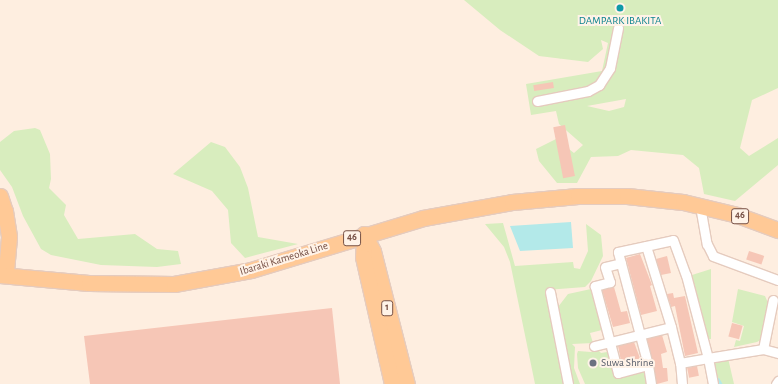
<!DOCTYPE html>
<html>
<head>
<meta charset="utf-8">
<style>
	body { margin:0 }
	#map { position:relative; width:778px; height:384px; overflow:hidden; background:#feeee0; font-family:"Alegreya Sans",sans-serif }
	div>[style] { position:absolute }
	.green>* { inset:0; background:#d8edbe }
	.water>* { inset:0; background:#b3e9e9 }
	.stream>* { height:2.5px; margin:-1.25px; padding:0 1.25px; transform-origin:1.25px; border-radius:1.25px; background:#b3e9e9 }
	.building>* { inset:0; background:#f6c6b6; transform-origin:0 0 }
	.roads { filter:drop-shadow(1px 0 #e5cbbe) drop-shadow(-1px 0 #e5cbbe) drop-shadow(0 1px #e5cbbe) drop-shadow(0 -1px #e5cbbe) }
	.street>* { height:9px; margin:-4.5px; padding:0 4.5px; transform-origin:4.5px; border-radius:4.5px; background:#fff }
	.primary>* { height:15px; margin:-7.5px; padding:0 7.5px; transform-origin:7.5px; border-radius:7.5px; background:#ffc996 }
	.dots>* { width:11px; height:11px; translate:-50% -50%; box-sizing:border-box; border:2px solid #fff3e8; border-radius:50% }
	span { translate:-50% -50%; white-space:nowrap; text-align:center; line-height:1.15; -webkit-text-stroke:4px #fff3e8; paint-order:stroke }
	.shield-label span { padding:1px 3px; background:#fff3e8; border:1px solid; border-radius:3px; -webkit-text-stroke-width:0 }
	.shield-label { font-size:10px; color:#775045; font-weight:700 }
	.culture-label { font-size:11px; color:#0d838f }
	.street-label { font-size:11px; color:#775045 }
	.worship-label { font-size:11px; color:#5b616d }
	.left { translate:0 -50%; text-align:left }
</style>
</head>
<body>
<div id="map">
	<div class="green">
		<div style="clip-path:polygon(evenodd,464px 0,778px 0,778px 88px,752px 100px,740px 148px,749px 156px,778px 138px,778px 165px,735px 201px,704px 194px,699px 168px,683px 155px,631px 150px,618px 156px,591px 157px,577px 183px,557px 183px,539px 161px,536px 149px,556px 139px,574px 153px,583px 145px,559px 124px,556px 111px,531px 115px,526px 84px,602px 71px,608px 43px,601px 40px,603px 49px,588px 62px,539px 56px,500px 30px,464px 0,626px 99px,624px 107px,609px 111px,587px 106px,626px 99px)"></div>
		<div style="clip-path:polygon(35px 128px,40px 130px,50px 154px,51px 179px,49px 188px,66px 205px,64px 215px,78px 239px,135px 234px,157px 249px,178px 251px,181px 264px,157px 267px,101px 265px,51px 255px,41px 249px,23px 216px,12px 187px,0 170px,0 142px,14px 131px)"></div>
		<div style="clip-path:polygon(211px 142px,225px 147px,240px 167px,248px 188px,258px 237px,298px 244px,245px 258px,231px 243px,228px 210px,212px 191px,173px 174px)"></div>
		<div style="clip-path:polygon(503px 223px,515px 266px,573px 262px,574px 268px,580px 269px,588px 251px,586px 224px,601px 235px,603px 256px,591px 281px,585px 287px,546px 290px,563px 384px,535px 384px,510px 262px,504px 247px,485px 224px)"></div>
		<div style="clip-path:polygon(711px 269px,711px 339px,708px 339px,692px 275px)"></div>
		<div style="clip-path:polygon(591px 289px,602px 330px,590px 333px,593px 343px,572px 344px,575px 347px,574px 368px,580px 384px,569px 384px,558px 307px,568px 294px)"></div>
		<div style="clip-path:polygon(738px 289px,765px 296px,769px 305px,762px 339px,757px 342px,734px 347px,736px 340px,740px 341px,744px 326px,732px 322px)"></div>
		<div style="clip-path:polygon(597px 349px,601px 353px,607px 352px,615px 376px,646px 370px,648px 384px,585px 384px,578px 368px,577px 354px,578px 351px,591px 352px)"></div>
		<div style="clip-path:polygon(728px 358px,734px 384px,716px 384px,712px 365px,717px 360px)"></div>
	</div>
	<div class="water">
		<div style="clip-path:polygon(571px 222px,573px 248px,520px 251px,510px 226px)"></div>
	</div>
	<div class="stream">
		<div style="left:718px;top:379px;width:6px;rotate:59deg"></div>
	</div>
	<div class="building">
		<div style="left:553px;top:82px;width:6px;height:20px;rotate:81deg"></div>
		<div style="left:565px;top:125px;width:52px;height:12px;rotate:79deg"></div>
		<div style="left:749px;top:251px;width:16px;height:9px;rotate:18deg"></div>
		<div style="clip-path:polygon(640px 254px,652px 285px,650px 286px,657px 311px,641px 315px,626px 258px)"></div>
		<div style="clip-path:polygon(667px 256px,671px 273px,661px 275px,656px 259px)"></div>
		<div style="clip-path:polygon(614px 287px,621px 312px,627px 311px,630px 323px,613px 327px,602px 290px)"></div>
		<div style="clip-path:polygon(673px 293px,674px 298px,685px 296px,698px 353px,685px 356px,675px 306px,671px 307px,667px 294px)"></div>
		<div style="clip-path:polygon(332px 308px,340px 384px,90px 384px,84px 336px)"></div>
		<div style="left:732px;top:323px;width:11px;height:14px;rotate:15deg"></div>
		<div style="clip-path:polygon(662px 335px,667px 352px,661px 354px,663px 368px,667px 368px,668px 381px,657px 384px,647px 339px)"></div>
		<div style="clip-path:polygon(634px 342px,641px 361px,622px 366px,618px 346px)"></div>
		<div style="left:697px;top:366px;width:10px;height:10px;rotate:79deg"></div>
	</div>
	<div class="roads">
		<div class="street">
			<div style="left:537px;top:101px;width:52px;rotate:-11.1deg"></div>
			<div style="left:588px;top:91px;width:13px;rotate:-29deg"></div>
			<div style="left:599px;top:85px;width:20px;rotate:-57deg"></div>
			<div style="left:610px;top:68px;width:41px;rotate:-78.7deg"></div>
			<div style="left:700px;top:206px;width:39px;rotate:80deg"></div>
			<div style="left:707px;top:244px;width:13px;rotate:63deg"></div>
			<div style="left:713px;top:256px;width:69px;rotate:20.3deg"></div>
			<div style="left:646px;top:246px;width:85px;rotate:72.8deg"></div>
			<div style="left:621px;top:263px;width:16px;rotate:166deg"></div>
			<div style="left:605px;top:267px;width:16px;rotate:72deg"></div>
			<div style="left:610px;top:282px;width:16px;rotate:165deg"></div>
			<div style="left:595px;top:286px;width:90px;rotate:75.2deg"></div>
			<div style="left:618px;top:373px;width:31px;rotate:-15deg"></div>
			<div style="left:550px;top:292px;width:94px;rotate:78.9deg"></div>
			<div style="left:594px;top:346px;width:79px;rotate:-13.9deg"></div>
			<div style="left:671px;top:327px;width:37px;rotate:76deg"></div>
			<div style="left:763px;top:349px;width:50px;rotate:-78.5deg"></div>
			<div style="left:651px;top:384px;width:19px;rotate:-99deg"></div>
			<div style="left:648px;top:365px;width:117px;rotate:-104.9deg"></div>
			<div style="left:618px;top:252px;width:56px;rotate:-12.3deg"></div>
			<div style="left:673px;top:240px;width:37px;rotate:70deg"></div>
			<div style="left:686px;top:275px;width:86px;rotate:75.2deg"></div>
			<div style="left:708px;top:358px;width:56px;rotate:-9.3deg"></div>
			<div style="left:763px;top:349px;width:16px;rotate:15deg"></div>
			<div style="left:682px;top:384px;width:21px;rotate:-95deg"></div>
			<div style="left:680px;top:363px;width:28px;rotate:-10deg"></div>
			<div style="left:708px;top:358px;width:26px;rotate:79deg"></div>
			<div style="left:776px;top:384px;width:4px;rotate:-56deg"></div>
		</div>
		<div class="primary">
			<div style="left:0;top:196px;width:16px;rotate:72deg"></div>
			<div style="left:5px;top:211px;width:26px;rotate:81deg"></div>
			<div style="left:9px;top:237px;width:38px;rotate:95deg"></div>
			<div style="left:364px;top:234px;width:19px;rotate:62deg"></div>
			<div style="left:373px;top:251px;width:137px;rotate:75.7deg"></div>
			<div style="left:364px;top:234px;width:23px;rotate:92deg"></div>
			<div style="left:363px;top:257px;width:130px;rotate:77.1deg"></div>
			<div style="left:0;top:275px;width:89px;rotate:5.1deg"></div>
			<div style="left:89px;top:283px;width:85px;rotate:0.7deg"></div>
			<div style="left:174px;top:284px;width:78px;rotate:-10.3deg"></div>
			<div style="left:251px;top:270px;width:180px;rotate:-16.8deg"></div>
			<div style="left:423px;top:218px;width:90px;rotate:-10.2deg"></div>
			<div style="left:512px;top:202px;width:66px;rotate:-5.2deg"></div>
			<div style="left:578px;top:196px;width:49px"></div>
			<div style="left:627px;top:196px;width:56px;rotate:6.1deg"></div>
			<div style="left:683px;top:202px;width:56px;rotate:13.5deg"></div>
			<div style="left:737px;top:215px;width:44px;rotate:20.1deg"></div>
		</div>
	</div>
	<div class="dots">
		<div style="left:620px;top:8px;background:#0f9aa8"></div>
		<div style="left:593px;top:363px;background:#6b7280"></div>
	</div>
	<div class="shield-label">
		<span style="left:740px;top:216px">46</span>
		<span style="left:352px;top:238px">46</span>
		<span style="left:387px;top:308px">1</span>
	</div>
	<div class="culture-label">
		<span style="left:620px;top:21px">DAMPARK IBAKITA</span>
	</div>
	<div class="street-label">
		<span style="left:284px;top:259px;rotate:-17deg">Ibaraki Kameoka Line</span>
	</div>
	<div class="worship-label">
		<span class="left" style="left:601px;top:363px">Suwa Shrine</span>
	</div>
</div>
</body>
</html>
